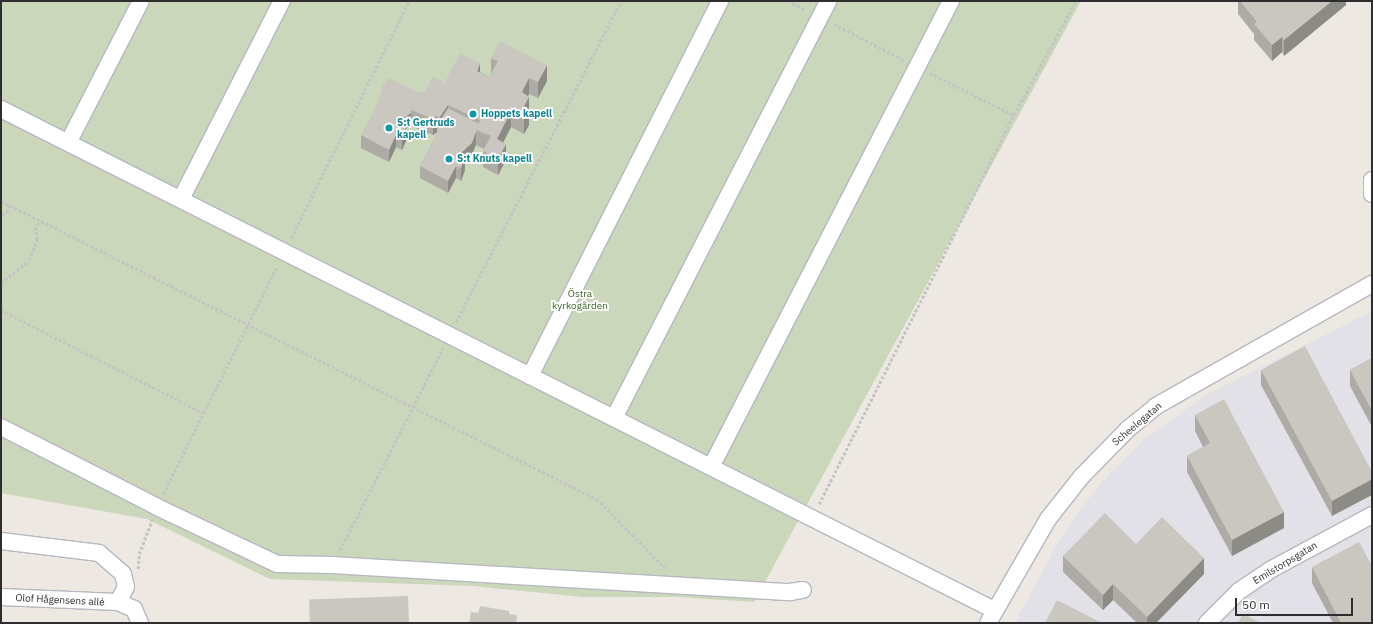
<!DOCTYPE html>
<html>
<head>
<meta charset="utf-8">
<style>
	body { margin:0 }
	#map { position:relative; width:1373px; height:624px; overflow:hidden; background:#eee8e2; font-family:"IBM Plex Sans",sans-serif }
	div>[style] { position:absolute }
	.industrial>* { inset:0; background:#e2e1e7 }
	.cemetery>* { inset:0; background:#cad7ba }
	.path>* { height:2.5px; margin-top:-1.25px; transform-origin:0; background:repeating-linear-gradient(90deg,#c4c4c4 0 3px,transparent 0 5px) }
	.roads { filter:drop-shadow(1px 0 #b5b8c0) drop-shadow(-1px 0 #b5b8c0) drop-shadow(0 1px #b5b8c0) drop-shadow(0 -1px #b5b8c0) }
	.minor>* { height:16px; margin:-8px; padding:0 8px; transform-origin:8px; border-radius:8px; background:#fff }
	.wall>* { inset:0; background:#aeaaa5 }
	.shaded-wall>* { inset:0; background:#8d8b86 }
	.building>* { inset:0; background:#cac6c0; transform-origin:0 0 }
	.dots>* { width:11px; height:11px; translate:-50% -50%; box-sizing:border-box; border:2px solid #fff; border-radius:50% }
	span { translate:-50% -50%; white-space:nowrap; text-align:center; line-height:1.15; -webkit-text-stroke:3.5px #fff; paint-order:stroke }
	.culture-label { font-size:10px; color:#0d838f; font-weight:700 }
	.left { translate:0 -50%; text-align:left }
	.park-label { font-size:10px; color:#356821 }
	.street-label { font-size:10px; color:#2e2e2e }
	.frame { position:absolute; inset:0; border:2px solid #2e2e2e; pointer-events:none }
	.scale { position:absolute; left:1235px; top:598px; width:118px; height:18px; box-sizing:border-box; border:2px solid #2e2e2e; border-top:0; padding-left:5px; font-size:12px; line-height:14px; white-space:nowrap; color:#2e2e2e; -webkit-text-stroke:3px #fff; paint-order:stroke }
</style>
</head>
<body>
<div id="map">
	<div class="industrial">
		<div style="clip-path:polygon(1372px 311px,1372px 623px,1015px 623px,1056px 546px,1080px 509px,1109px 474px,1147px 437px,1206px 395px)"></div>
	</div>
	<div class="cemetery">
		<div style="clip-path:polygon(1px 1px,1081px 1px,754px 602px,677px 597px,583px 597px,473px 586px,270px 579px,147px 519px,1px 493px)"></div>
	</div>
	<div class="path">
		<div style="left:788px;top:1px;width:20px;rotate:27deg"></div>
		<div style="left:834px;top:24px;width:79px;rotate:27.2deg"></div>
		<div style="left:930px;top:73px;width:94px;rotate:26.6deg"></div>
		<div style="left:1px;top:201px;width:666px;rotate:26.57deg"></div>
		<div style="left:597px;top:499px;width:97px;rotate:45.4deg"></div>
		<div style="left:1px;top:215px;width:6px;rotate:-31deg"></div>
		<div style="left:6px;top:212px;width:8px;rotate:-60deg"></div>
		<div style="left:291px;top:238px;width:265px;rotate:-63.5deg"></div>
		<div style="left:1px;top:283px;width:36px;rotate:-39deg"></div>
		<div style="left:29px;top:260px;width:22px;rotate:-68deg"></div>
		<div style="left:37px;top:240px;width:10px;rotate:-101deg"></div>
		<div style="left:35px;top:230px;width:11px;rotate:-68deg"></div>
		<div style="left:1px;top:310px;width:227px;rotate:27deg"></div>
		<div style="left:456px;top:322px;width:361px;rotate:-62.8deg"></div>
		<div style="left:163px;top:494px;width:255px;rotate:-63.4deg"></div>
		<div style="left:819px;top:504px;width:435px;rotate:-63.4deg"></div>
		<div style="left:1014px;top:115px;width:130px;rotate:-61.5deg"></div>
		<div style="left:340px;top:550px;width:227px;rotate:-63deg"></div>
		<div style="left:138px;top:569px;width:15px;rotate:-86deg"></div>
		<div style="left:139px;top:554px;width:36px;rotate:-69deg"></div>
	</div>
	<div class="roads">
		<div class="minor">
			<div style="left:1px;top:109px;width:1112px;rotate:26.77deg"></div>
			<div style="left:68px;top:143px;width:160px;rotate:-62.8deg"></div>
			<div style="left:1372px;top:180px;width:14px;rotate:90deg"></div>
			<div style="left:181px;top:199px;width:222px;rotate:-63deg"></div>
			<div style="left:530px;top:376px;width:420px;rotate:-63.1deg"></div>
			<div style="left:614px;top:418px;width:469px;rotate:-62.8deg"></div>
			<div style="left:1px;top:427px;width:175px;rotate:27.1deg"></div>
			<div style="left:157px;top:507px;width:133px;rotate:25.4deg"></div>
			<div style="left:277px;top:564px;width:55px;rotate:1deg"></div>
			<div style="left:332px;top:565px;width:459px;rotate:3.4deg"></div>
			<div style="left:790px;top:592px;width:13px;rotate:-9deg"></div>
			<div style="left:711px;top:467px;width:524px;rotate:-62.75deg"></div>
			<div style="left:1px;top:541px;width:99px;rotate:7deg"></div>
			<div style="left:99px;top:553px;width:32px;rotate:41deg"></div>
			<div style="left:123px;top:574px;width:13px;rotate:77deg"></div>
			<div style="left:126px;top:587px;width:17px;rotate:118deg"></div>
			<div style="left:1px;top:597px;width:117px;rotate:2.4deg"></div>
			<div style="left:118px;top:602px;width:17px;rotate:24deg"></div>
			<div style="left:134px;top:609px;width:15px;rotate:67deg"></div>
			<div style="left:988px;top:623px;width:120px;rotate:-60deg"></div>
			<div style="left:1048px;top:519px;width:55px;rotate:-51.7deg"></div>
			<div style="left:1082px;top:476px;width:66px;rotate:-45.6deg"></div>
			<div style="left:1128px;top:429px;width:36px;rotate:-39deg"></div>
			<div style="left:1156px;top:406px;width:248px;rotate:-29.5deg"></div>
			<div style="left:1207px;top:623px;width:45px;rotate:-45deg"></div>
			<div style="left:1239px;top:591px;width:37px;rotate:-34deg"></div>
			<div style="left:1270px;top:570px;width:116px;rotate:-28.3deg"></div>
		</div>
	</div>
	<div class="wall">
		<div style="clip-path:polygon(1238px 1px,1346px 1px,1346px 5px,1284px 56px,1282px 52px,1272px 61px,1254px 40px,1254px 34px,1238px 14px)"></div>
		<div style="clip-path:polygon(491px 58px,547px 81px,538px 98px,529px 94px,528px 96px,529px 97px,529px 125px,524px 134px,511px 127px,503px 142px,506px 160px,498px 175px,483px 167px,483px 151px,484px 149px,476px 145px,476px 144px,472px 155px,465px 162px,465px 170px,461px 181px,456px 178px,448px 193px,420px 178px,420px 166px,436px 136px,437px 132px,433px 135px,411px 126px,406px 129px,406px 141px,402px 150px,396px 147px,389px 162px,361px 148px,361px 135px,419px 93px,424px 93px,480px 72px,489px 77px,491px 73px)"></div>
		<div style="clip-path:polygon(1372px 358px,1372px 427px,1350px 386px,1350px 370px)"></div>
		<div style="clip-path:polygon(1261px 370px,1372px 472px,1332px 516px,1261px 385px)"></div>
		<div style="clip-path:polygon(1195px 415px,1284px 528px,1232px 556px,1187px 472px,1187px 456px,1203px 447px,1195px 431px)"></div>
		<div style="clip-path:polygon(1136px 544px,1204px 574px,1156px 623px,1137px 623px,1113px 600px,1103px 610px,1063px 572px,1063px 556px)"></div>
		<div style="clip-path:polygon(1312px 567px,1372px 623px,1333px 623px,1312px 583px)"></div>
	</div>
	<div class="shaded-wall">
		<div style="clip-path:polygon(1332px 1px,1346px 1px,1346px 5px,1284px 56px,1284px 40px)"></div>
		<div style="clip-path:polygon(1282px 37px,1282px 52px,1272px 61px,1272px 45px)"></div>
		<div style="clip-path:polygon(480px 63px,480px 79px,477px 71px)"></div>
		<div style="clip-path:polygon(547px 65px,547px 81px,538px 98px,538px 82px)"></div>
		<div style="clip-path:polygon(529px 78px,529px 94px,522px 108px,522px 92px)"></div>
		<div style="clip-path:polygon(529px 97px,529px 125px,524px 134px,524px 106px)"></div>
		<div style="clip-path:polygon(448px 105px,448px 121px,439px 134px,439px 118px)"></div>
		<div style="clip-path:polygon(511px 111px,511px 127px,497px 155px,497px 139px)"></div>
		<div style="clip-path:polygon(411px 113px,411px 126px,402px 131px,400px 124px,402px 119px)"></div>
		<div style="clip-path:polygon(437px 116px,437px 132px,433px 135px,433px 119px)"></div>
		<div style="clip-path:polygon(406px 129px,406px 141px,402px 150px,402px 138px)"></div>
		<div style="clip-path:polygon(476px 132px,476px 144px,472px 155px,465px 162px,465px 170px,461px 181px,461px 168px,460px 154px)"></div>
		<div style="clip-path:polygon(396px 135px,396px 147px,389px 162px,389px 150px)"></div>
		<div style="clip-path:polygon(506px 144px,506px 160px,498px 175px,498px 159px)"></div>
		<div style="clip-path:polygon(456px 166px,456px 178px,448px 193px,448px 181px)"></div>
		<div style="clip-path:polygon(1372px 479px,1372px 495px,1332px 516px,1332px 501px)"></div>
		<div style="clip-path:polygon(1284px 512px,1284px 528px,1232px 556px,1232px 540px)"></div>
		<div style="clip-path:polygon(1204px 558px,1204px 574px,1156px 623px,1147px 623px,1147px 617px)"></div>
		<div style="clip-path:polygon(1113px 584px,1113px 600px,1103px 610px,1103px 595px)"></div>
	</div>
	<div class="building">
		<div style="clip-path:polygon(1240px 1px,1332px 1px,1284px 40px,1282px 37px,1272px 45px,1254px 24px,1257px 22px)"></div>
		<div style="clip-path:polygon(500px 41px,547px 65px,538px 82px,529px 78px,522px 92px,529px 97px,524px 106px,529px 109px,524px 118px,511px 111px,497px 139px,506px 144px,498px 159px,483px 151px,491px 136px,476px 130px,480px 120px,448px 105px,439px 118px,437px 116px,433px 119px,411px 110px,419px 92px,424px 93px,433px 77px,442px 81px,443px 86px,460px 53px,480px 63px,477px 71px,489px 77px,498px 61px,491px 58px)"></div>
		<div style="clip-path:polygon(389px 78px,419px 93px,411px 110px,411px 113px,402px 119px,400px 124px,406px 129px,402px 138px,396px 135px,389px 150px,361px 135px,377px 105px,383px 85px)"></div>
		<div style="clip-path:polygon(448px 108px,479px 124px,476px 130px,476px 132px,472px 143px,460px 154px,465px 157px,461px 168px,456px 166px,448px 181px,420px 166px,436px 136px,439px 122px)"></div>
		<div style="clip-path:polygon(1305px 346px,1372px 472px,1372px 479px,1332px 501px,1261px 370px)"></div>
		<div style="clip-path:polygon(1372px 358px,1372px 411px,1350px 370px)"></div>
		<div style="clip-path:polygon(1224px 399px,1284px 512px,1232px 540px,1187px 456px,1210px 443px,1195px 415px)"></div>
		<div style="clip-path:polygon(1105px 513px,1136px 544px,1162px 517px,1204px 558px,1147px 617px,1113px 584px,1103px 595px,1063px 556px)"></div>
		<div style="clip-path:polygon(1359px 542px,1372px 566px,1372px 623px,1341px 623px,1312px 567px)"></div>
		<div style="left:408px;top:596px;width:27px;height:99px;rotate:88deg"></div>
		<div style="clip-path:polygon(1057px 600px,1102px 623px,1045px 623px)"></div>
		<div style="clip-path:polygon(480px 606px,509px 611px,509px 614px,517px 615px,516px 623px,469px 623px,471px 612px,478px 613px)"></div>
		<div style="clip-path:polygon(1243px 614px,1261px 623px,1238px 623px)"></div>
	</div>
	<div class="dots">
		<div style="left:473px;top:114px;background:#0f9aa8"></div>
		<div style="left:389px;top:128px;background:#0f9aa8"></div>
		<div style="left:449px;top:159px;background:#0f9aa8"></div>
	</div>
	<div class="culture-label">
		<span class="left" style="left:481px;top:114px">Hoppets kapell</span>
		<span class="left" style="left:397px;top:128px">S:t Gertruds<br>kapell</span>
		<span class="left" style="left:457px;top:159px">S:t Knuts kapell</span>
	</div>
	<div class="park-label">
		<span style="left:580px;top:299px">Östra<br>kyrkogården</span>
	</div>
	<div class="street-label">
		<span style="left:1137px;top:424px;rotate:-40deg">Scheelegatan</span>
		<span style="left:1285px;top:563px;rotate:-31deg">Emilstorpsgatan</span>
		<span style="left:60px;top:600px;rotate:3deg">Olof Hågensens allé</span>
	</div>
	<div class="frame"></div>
	<div class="scale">50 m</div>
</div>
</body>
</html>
